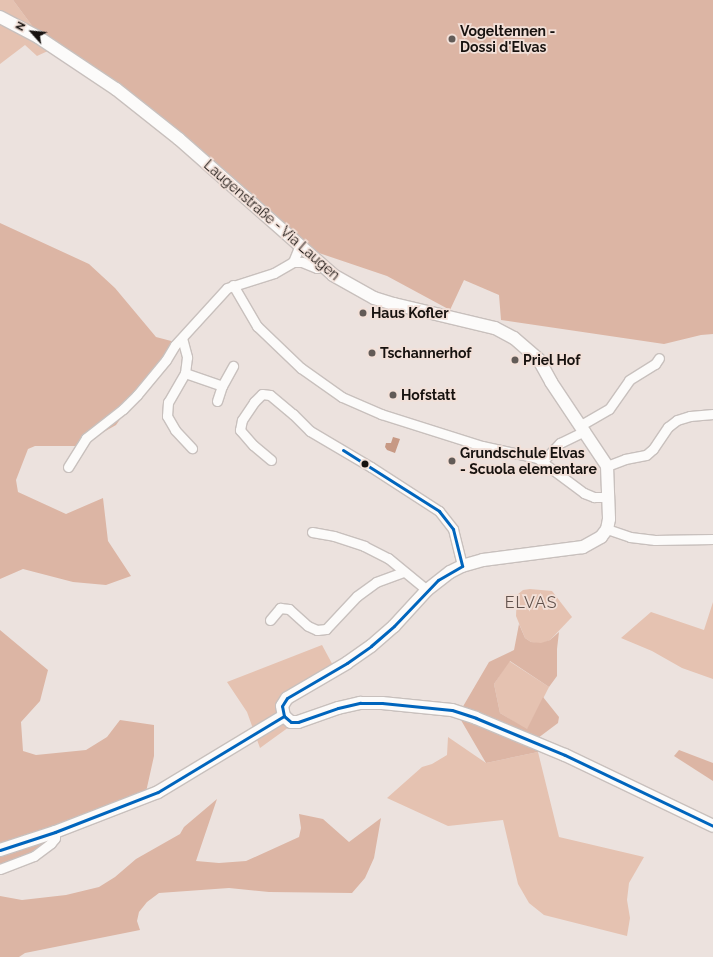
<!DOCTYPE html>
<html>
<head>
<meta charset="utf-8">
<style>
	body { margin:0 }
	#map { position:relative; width:713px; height:957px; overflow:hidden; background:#ece2de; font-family:Raleway,sans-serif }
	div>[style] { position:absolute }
	.green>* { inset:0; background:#e5c2b1 }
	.forest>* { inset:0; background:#dcb5a4 }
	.water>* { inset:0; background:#c79984 }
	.roads { filter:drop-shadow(1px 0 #c8c0bd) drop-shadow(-1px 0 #c8c0bd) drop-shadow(0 1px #c8c0bd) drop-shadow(0 -1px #c8c0bd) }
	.minor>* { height:9px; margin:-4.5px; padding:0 4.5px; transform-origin:4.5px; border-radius:4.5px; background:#fcfbfa }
	.tertiary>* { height:12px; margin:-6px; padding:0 6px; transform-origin:6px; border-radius:6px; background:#fcfbfa }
	.bus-1>* { height:3px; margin:-1.5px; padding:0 1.5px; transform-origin:1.5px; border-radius:1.5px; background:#0065bd }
	.dots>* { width:11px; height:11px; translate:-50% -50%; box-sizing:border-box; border:2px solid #f2e0d8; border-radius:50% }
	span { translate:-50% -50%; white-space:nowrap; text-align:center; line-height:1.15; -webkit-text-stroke:3.5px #f2e0d8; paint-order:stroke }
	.poi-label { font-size:14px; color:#17120f; font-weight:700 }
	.left { translate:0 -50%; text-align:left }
	.street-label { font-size:14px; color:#17120f }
	.quarter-label { font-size:16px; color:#61524c; letter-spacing:1px }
	.north { position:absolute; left:12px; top:12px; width:40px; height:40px; -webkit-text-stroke:3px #f2e0d8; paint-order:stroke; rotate:297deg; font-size:11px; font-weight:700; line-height:16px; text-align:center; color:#17120f }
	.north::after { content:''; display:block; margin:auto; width:14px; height:18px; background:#17120f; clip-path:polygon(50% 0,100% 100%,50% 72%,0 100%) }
</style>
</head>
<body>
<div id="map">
	<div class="green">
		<div style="clip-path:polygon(0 0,13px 0,50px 50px,37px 56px,25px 45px,0 64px)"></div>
		<div style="clip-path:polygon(530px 589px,552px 591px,572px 617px,550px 640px,541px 644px,531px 642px,525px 638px,516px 616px,517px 595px,523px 590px)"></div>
		<div style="clip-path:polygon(713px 602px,713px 679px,682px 668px,652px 651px,621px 638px,651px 612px,704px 630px)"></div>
		<div style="clip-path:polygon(322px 645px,336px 671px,288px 701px,289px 727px,260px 748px,247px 712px,227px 682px)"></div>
		<div style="clip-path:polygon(509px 661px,549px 687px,527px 730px,500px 713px,494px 684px)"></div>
		<div style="clip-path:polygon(448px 737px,486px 763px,538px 752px,559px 837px,644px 857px,629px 883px,627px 900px,630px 918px,627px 936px,544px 915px,529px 903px,518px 884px,503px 820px,448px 826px,387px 798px,422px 767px,432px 764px,447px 755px)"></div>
	</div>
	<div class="forest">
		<div style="clip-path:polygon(13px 0,713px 0,713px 334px,701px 335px,664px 344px,501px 320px,499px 295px,464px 280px,450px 310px,387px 276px,316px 252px,110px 93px,50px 50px)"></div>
		<div style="clip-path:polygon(0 223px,89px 264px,115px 288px,156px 337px,175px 342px,116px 425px,79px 446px,35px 446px,28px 449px,16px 480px,18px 492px,66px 514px,103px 498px,108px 541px,131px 576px,106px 585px,73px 582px,23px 569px,0 579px)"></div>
		<div style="clip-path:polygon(519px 624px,525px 638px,531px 642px,541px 643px,550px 640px,559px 632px,557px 649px,557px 676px,549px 687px,510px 661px,494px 684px,500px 713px,527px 729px,543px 697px,559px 717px,558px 723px,538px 738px,538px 752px,486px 763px,458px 715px,489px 662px,514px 650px)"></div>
		<div style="clip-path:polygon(0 630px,48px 670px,40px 701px,21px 722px,23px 751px,36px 755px,86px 750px,107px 737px,120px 720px,154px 725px,154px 756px,144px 801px,63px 834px,50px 848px,0 873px)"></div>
		<div style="clip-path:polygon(679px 750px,713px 763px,713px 781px,674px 756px)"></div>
		<div style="clip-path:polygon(217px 799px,196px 861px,219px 863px,246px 861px,299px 837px,301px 828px,299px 814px,323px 819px,349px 842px,381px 818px,374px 858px,365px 878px,352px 893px,269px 892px,229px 888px,159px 893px,147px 902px,139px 912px,137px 921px,140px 930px,25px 953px,19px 957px,0 957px,0 896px,22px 900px,66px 895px,99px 887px,115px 877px,136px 859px,180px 834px,184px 827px)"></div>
	</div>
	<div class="water">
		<div style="clip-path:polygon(393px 437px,400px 439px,395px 453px,387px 450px,385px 447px,386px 443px,391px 443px)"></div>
	</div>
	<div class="roads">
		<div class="minor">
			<div style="left:293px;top:262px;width:16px;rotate:-68deg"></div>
			<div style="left:233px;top:285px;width:48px;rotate:59.7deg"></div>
			<div style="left:257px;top:326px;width:61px;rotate:43.7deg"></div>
			<div style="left:301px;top:368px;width:50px;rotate:35.3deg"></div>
			<div style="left:342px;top:397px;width:43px;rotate:23.6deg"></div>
			<div style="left:381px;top:414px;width:106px;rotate:17.6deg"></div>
			<div style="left:482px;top:446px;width:56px;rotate:12.3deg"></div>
			<div style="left:537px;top:458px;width:59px;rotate:36.7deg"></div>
			<div style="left:584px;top:493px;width:11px;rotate:22deg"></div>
			<div style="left:594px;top:497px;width:14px"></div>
			<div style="left:182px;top:338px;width:20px;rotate:75deg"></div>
			<div style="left:187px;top:357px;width:16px;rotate:97deg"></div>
			<div style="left:185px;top:373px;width:39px;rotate:19deg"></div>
			<div style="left:222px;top:386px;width:23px;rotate:-61deg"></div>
			<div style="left:185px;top:373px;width:34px;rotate:120deg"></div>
			<div style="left:168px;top:402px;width:14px;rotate:94deg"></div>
			<div style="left:167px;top:416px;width:16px;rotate:60deg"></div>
			<div style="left:175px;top:430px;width:25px;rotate:47deg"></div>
			<div style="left:217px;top:401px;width:16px;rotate:-72deg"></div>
			<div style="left:581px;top:425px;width:32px;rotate:-30deg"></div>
			<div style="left:609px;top:409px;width:35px;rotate:-55deg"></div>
			<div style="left:629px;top:380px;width:31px;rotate:-32deg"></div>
			<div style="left:655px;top:364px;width:7px;rotate:-56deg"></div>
			<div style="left:271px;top:460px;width:23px;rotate:-140deg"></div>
			<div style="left:253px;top:445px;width:20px;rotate:-131deg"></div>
			<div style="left:240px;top:430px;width:10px;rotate:-79deg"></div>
			<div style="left:242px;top:420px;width:22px;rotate:-56deg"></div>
			<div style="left:254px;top:402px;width:11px;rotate:-45deg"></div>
			<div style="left:262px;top:394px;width:8px;rotate:7deg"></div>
			<div style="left:270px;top:395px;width:30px;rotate:40deg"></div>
			<div style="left:293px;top:414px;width:24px;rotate:45deg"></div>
			<div style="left:310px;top:431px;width:71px;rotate:30.5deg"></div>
			<div style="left:371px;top:467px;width:81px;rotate:32.9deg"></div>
			<div style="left:439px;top:511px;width:23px;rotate:52deg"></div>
			<div style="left:453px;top:529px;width:38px;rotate:76deg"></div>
			<div style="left:543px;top:461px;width:25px;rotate:-47deg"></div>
			<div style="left:560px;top:443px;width:28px;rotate:-26deg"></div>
			<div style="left:607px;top:466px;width:19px;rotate:-21deg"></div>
			<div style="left:625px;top:459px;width:21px;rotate:-11deg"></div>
			<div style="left:646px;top:455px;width:9px;rotate:-41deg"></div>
			<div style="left:653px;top:449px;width:27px;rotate:-56deg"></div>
			<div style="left:668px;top:427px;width:11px;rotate:-38deg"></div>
			<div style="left:677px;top:420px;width:14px;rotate:-17deg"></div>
			<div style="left:690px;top:416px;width:23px;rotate:-5deg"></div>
			<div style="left:68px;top:467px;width:34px;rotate:-58deg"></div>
			<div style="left:86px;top:438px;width:47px;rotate:-38.1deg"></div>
			<div style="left:123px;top:409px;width:20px;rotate:-45deg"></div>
			<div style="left:137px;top:395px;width:45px;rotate:-50.4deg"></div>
			<div style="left:166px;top:360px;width:17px;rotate:-59deg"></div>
			<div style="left:175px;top:345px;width:77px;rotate:-47.6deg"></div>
			<div style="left:227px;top:288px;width:49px;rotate:-17.7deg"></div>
			<div style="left:274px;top:273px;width:22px;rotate:-30deg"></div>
			<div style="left:293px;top:262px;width:9px"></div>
			<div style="left:302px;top:262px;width:16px;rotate:22deg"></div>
			<div style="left:317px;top:268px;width:4px;rotate:-45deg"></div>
			<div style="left:607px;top:529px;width:24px;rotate:19deg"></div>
			<div style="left:630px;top:537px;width:25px;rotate:7deg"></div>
			<div style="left:655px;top:540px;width:58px;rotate:-1deg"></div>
			<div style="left:312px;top:532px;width:22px;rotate:10deg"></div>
			<div style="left:334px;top:536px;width:32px;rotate:18deg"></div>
			<div style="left:364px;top:546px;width:27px;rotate:27deg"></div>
			<div style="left:388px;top:558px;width:50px;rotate:39.4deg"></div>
			<div style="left:270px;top:620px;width:16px;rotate:-50deg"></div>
			<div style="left:280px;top:608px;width:9px;rotate:6deg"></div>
			<div style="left:289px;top:609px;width:25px;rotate:42deg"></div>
			<div style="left:308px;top:626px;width:10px;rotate:24deg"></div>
			<div style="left:317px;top:630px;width:9px;rotate:-6deg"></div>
			<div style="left:326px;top:629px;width:45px;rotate:-46.8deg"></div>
			<div style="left:357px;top:596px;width:24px;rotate:-36deg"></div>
			<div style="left:376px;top:582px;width:29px;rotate:-20deg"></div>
			<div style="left:0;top:869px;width:36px;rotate:-21deg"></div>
			<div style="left:34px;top:856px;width:21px;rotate:-37deg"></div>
			<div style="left:51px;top:843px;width:6px;rotate:-51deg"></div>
			<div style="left:55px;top:838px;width:6px;rotate:-90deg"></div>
		</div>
		<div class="tertiary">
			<div style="left:0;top:17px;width:43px;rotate:27.8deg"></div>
			<div style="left:38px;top:37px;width:94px;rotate:33.7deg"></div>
			<div style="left:116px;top:89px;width:80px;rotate:38.4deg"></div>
			<div style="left:179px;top:139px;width:205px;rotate:41.4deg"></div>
			<div style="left:333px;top:275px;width:47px;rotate:29.3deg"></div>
			<div style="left:374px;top:298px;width:21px;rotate:17deg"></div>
			<div style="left:394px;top:304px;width:104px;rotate:13.4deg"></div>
			<div style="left:495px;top:328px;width:21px;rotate:28deg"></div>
			<div style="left:514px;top:338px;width:33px;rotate:41deg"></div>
			<div style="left:539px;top:360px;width:25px;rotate:61deg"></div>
			<div style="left:551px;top:382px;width:101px;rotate:56.3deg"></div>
			<div style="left:607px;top:466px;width:53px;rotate:87.8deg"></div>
			<div style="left:609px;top:519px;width:10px;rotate:101deg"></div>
			<div style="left:607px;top:529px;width:10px;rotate:127deg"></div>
			<div style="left:601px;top:537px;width:21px;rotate:151deg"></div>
			<div style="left:583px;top:547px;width:101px;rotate:172.6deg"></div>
			<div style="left:483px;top:560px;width:22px;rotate:164deg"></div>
			<div style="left:462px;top:566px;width:13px;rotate:153deg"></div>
			<div style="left:450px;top:572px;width:29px;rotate:142deg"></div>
			<div style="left:427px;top:590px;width:49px;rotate:132.5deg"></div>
			<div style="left:394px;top:626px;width:30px;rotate:139deg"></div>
			<div style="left:371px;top:646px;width:29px;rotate:145deg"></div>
			<div style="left:347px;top:663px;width:69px;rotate:149.7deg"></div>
			<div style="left:287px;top:698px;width:9px;rotate:122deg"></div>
			<div style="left:282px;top:706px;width:10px;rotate:79deg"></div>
			<div style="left:284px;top:716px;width:9px;rotate:41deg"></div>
			<div style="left:291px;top:722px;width:7px"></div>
			<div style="left:298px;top:722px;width:42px;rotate:-19.3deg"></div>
			<div style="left:338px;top:708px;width:23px;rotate:-13deg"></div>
			<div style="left:360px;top:703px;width:22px"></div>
			<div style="left:382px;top:703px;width:70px;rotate:5.7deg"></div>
			<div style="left:452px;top:710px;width:25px;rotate:18deg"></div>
			<div style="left:476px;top:718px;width:96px;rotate:22.6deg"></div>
			<div style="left:565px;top:755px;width:164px;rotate:25.6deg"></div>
			<div style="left:0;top:850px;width:58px;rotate:-18.1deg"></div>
			<div style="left:55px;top:832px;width:110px;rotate:-21.2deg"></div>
			<div style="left:158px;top:792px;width:147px;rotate:-31.1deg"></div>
		</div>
	</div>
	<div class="bus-1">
		<div style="left:343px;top:450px;width:114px;rotate:32.4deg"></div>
		<div style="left:439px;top:511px;width:23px;rotate:52deg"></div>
		<div style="left:453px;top:529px;width:38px;rotate:76deg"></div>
		<div style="left:284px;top:716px;width:9px;rotate:41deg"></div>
		<div style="left:291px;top:722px;width:7px"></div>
		<div style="left:298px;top:722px;width:42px;rotate:-19.3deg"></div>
		<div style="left:338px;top:708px;width:23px;rotate:-13deg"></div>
		<div style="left:360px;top:703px;width:22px"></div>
		<div style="left:382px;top:703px;width:70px;rotate:5.7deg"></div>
		<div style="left:452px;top:710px;width:25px;rotate:18deg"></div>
		<div style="left:476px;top:718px;width:96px;rotate:22.6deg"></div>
		<div style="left:565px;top:755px;width:164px;rotate:25.6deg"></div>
		<div style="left:284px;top:716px;width:10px;rotate:-101deg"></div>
		<div style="left:282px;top:706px;width:9px;rotate:-58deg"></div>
		<div style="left:287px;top:698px;width:69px;rotate:-30.3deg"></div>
		<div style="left:347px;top:663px;width:29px;rotate:-35deg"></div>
		<div style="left:371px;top:646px;width:30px;rotate:-41deg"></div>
		<div style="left:394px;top:626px;width:64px;rotate:-46.3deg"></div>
		<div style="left:438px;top:580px;width:28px;rotate:-30deg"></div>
		<div style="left:0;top:850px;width:58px;rotate:-18.1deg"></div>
		<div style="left:55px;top:832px;width:110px;rotate:-21.2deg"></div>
		<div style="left:158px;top:792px;width:147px;rotate:-31.1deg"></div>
	</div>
	<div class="dots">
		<div style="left:452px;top:39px;background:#625b57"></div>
		<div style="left:363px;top:313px;background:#625b57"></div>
		<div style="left:372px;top:353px;background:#625b57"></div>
		<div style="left:515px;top:360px;background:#625b57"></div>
		<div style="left:393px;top:395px;background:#625b57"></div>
		<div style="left:452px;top:461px;background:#625b57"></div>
		<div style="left:365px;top:464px;background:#17120f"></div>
	</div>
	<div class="poi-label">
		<span class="left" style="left:460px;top:39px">Vogeltennen -<br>Dossi d'Elvas</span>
		<span class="left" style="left:371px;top:313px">Haus Kofler</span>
		<span class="left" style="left:380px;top:353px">Tschannerhof</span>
		<span class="left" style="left:523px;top:360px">Priel Hof</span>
		<span class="left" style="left:401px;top:395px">Hofstatt</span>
		<span class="left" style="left:460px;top:461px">Grundschule Elvas<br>- Scuola elementare</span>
	</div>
	<div class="street-label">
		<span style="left:272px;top:220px;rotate:41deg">Laugenstraße - Via Laugen</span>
	</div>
	<div class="quarter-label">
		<span style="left:531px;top:603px">ELVAS</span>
	</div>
	<div class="north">N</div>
</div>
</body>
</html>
